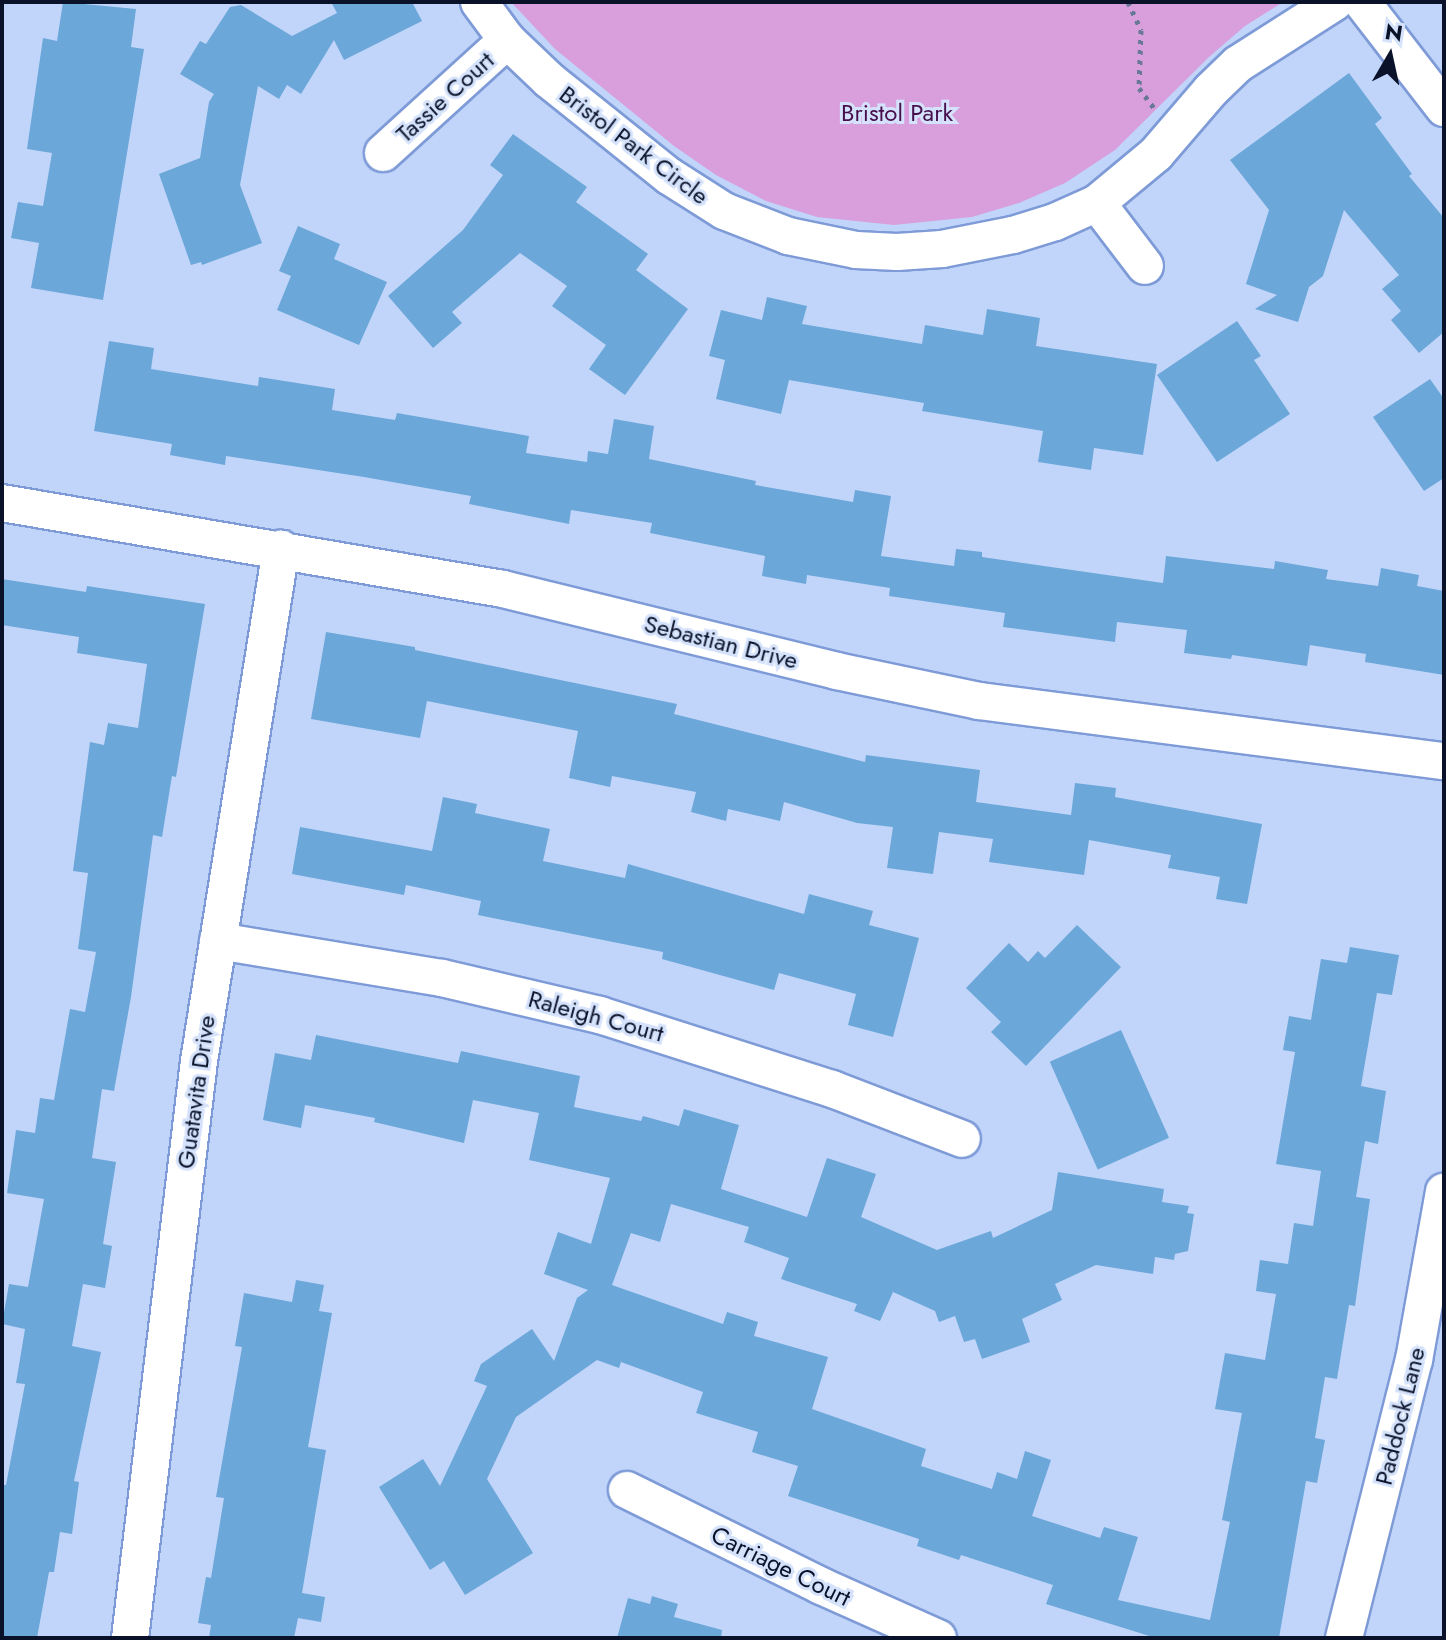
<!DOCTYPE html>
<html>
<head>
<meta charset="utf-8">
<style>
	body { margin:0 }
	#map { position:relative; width:1446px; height:1640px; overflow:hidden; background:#c1d5fb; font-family:Jost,sans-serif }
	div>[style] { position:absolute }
	.green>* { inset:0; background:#d99fdd }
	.building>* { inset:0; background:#6ba7d8; transform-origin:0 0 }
	.path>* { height:5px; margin-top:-2.5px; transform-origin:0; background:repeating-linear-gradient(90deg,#697897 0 4px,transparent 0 10px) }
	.roads { filter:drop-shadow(2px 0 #7e9bd7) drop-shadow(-2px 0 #7e9bd7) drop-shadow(0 2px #7e9bd7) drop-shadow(0 -2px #7e9bd7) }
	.minor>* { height:36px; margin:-18px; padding:0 18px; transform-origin:18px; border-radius:18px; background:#fff }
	span { translate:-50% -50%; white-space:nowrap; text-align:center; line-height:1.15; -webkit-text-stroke:6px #d5e2fb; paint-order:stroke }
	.street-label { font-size:24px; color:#091229 }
	.park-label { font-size:24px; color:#460e4b }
	.frame { position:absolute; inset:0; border:4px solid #091229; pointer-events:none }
	.north { position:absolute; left:1350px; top:16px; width:80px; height:80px; -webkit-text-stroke:6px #d5e2fb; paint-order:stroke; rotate:9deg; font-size:22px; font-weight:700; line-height:32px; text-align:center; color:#091229 }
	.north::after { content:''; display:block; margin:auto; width:28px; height:36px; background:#091229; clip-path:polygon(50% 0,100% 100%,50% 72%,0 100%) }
</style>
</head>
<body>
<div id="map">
	<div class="green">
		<div style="clip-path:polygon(511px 2px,1283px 2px,1245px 26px,1209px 57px,1115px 150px,1065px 183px,1019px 203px,972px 217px,894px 225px,817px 217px,766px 201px,716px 175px,674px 146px,555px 49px)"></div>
	</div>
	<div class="building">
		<div style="clip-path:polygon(63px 2px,136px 9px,131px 47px,144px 49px,103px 300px,31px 288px,39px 243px,11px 238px,18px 202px,43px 206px,52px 153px,27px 149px,43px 38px,57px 41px)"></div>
		<div style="clip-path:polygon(331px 2px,412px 2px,422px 21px,344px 60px,334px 40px,301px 94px,287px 85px,279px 99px,258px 86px,240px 185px,262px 243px,202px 265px,201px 262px,191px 265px,159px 174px,200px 158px,209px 102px,214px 94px,180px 74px,200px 41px,206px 44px,230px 7px,241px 5px,292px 36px,337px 13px)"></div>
		<div style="clip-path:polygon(1349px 73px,1382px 118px,1375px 124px,1412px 174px,1409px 176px,1444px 218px,1444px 332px,1419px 353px,1391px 320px,1401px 311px,1382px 289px,1399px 275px,1344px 210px,1323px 276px,1309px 287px,1298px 322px,1255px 309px,1277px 295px,1246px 284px,1269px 210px,1230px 160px)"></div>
		<div style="clip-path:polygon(513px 134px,587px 187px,576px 202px,648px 254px,636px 270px,688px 309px,625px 395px,589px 369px,606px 345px,552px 306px,567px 286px,520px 253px,452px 312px,462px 323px,433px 348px,388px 296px,463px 230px,503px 175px,490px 165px)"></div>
		<div style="clip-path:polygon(298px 226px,340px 244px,334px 259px,387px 282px,359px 345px,277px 310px,291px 276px,279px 271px)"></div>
		<div style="clip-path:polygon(767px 297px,807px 306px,802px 324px,922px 344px,925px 325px,983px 335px,987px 309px,1040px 318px,1036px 346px,1157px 364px,1143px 455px,1094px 448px,1091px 470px,1038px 462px,1043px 431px,922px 411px,924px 403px,789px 380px,781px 414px,716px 399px,725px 360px,709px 356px,721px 310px,762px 320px)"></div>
		<div style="clip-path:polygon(1237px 321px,1261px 356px,1254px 360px,1290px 414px,1217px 462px,1157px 375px)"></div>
		<div style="clip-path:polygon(109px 341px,154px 348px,151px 369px,258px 386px,259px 377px,335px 389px,332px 410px,395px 420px,397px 413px,529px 436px,526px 453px,587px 462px,588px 451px,608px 454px,614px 419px,654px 426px,649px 459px,756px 481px,755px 485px,853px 502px,855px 490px,891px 496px,881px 556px,954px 566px,956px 549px,982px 552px,982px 557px,1163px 583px,1166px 556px,1274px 569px,1275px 561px,1328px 570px,1326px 579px,1378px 586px,1381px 568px,1419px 575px,1417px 586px,1444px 591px,1444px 675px,1365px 662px,1366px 654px,1310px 645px,1307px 666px,1232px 655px,1231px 659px,1184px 653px,1187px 630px,1117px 622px,1115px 642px,1003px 627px,1005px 613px,889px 596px,890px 588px,807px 575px,806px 584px,762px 576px,765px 556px,650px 533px,652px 523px,571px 510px,569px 524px,469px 504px,471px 496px,364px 477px,226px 456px,225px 465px,170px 455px,172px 444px,94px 431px)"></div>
		<div style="clip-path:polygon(1430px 379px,1444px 399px,1444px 478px,1424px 491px,1373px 417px)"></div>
		<div style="clip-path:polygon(2px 579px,86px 592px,87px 586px,205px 604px,176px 777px,172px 776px,162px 837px,153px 835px,131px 997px,114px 1091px,102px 1089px,92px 1158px,116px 1162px,103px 1244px,112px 1246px,105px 1288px,83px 1284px,72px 1346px,101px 1352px,74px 1481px,79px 1482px,72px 1534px,60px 1532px,54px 1572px,49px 1572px,37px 1638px,2px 1638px,2px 1485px,6px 1485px,25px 1384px,16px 1383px,25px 1329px,2px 1324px,9px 1284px,28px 1287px,44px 1199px,7px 1193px,16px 1130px,35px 1133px,40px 1098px,54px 1100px,70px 1009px,85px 1012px,96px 952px,78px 949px,88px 873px,73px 871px,90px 742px,104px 745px,108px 723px,138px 728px,147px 664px,77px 653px,79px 637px,2px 625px)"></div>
		<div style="clip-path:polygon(326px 632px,415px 647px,415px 650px,677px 704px,674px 714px,865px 762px,866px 755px,980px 770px,976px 802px,1071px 815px,1075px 783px,1116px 788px,1115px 797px,1262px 824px,1247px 904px,1216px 899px,1220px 877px,1168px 868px,1171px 855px,1089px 840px,1084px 875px,989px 862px,993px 839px,939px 832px,933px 874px,887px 868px,893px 827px,857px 823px,784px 802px,780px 821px,728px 809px,726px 821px,691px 812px,696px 792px,612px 776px,610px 787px,569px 778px,578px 731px,427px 701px,420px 738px,311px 719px)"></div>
		<div style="clip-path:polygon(443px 797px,477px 804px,475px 813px,550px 829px,543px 861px,625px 878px,628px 864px,804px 914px,809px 894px,873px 911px,869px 925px,919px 938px,893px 1037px,848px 1025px,856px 994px,779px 973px,774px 990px,662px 959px,663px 952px,478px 915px,481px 901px,406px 885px,404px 895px,292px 874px,300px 827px,432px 851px)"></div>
		<div style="clip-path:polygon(1077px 925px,1121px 967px,1026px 1066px,991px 1032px,1001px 1022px,966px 988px,1009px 943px,1028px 962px,1038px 951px,1045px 958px)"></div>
		<div style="clip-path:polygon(1350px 947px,1399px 955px,1392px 995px,1377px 993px,1361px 1086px,1386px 1091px,1378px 1144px,1365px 1141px,1356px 1197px,1370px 1199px,1355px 1306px,1349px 1305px,1337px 1379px,1325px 1377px,1315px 1438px,1325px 1440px,1317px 1483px,1306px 1481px,1279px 1638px,1156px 1638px,1046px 1604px,1053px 1585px,961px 1555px,959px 1560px,917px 1546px,919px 1539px,788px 1496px,798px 1466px,752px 1452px,758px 1432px,696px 1413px,703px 1392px,621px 1362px,619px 1368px,597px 1360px,516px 1417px,487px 1479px,533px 1553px,465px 1595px,444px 1561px,430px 1570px,379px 1487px,423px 1459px,440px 1486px,487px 1386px,474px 1381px,481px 1364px,532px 1329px,554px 1361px,577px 1298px,588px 1290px,544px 1274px,558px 1232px,591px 1244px,610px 1178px,529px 1160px,539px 1113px,473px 1100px,464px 1143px,374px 1122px,375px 1118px,305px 1105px,301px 1128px,263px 1120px,275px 1053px,311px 1060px,316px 1035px,458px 1063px,461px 1051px,580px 1076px,574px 1107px,641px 1121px,643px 1116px,679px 1126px,684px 1109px,739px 1125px,721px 1189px,807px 1217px,827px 1158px,876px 1174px,861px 1217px,937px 1250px,991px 1231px,993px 1238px,1052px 1210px,1058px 1172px,1164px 1189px,1162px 1202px,1189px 1206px,1187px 1213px,1194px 1214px,1188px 1251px,1175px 1254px,1174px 1260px,1155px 1257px,1153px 1274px,1096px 1265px,1055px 1284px,1062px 1300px,1022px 1319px,1030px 1342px,982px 1359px,975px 1339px,964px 1342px,955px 1316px,939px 1322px,935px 1311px,893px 1292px,880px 1321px,854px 1311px,857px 1304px,781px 1279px,789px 1258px,744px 1242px,749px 1227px,671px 1204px,660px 1242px,631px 1233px,612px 1285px,723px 1324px,727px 1312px,758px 1322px,754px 1336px,828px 1357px,812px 1409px,926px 1449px,921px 1466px,992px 1489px,997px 1472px,1017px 1479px,1025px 1451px,1051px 1460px,1032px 1516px,1100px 1538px,1104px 1527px,1138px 1537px,1118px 1600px,1210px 1620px,1230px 1522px,1222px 1520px,1242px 1413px,1215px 1409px,1225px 1353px,1265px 1360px,1276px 1294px,1256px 1291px,1260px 1260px,1288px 1264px,1294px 1223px,1313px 1226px,1321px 1171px,1276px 1164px,1295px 1052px,1283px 1050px,1289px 1016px,1311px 1020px,1321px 959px,1347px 963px)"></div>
		<div style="left:1121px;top:1030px;width:118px;height:78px;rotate:66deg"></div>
		<div style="clip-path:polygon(296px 1280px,324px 1285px,319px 1311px,332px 1313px,308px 1447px,326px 1450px,302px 1593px,325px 1597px,321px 1622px,298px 1618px,294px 1638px,209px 1638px,211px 1625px,198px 1623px,206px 1577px,211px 1578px,224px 1498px,216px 1497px,242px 1347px,235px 1346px,244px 1293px,292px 1302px)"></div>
		<div style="clip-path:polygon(652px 1596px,678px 1604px,674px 1617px,722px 1630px,721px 1638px,617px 1638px,628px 1598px,650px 1604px)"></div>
	</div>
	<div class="path">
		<div style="left:1128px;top:2px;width:31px;rotate:65deg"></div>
		<div style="left:1141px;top:30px;width:58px;rotate:92deg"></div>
		<div style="left:1139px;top:88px;width:25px;rotate:53deg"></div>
	</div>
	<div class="roads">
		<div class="minor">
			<div style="left:479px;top:2px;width:47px;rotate:53.6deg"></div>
			<div style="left:507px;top:40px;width:58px;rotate:43.6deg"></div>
			<div style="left:549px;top:80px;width:154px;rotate:38.7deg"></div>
			<div style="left:669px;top:176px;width:65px;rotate:32.5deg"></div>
			<div style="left:724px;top:211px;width:69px;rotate:21.3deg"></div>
			<div style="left:788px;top:236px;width:69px;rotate:11.6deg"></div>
			<div style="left:856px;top:250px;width:41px;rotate:2.8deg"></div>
			<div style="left:897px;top:252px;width:45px;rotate:-3.8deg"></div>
			<div style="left:942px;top:249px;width:72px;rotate:-11.2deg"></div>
			<div style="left:1013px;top:235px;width:44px;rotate:-17.2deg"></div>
			<div style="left:1055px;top:222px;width:46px;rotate:-24.3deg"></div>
			<div style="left:1097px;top:203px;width:77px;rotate:-39.7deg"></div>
			<div style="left:1156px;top:154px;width:84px;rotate:-49.3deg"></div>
			<div style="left:1211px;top:90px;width:37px;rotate:-44deg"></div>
			<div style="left:1238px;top:64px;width:115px;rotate:-32.6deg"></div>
			<div style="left:1362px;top:2px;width:134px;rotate:52.3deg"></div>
			<div style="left:383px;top:153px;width:168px;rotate:-42.3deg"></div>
			<div style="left:1097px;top:203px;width:79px;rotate:52.7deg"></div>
			<div style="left:2px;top:503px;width:508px;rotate:9.74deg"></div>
			<div style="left:503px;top:589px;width:344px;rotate:13.8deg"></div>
			<div style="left:837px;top:671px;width:145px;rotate:11.9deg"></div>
			<div style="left:979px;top:701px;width:469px;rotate:7.4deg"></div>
			<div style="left:218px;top:941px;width:227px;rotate:9.4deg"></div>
			<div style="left:442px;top:978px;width:162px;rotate:13.2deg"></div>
			<div style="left:600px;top:1015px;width:244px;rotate:17.7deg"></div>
			<div style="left:832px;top:1089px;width:139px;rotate:21deg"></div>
			<div style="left:627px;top:1490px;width:216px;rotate:26.3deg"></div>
			<div style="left:821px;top:1586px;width:128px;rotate:24deg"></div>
			<div style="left:130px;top:1638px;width:581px;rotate:-83.18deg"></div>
			<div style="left:199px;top:1061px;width:519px;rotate:-80.9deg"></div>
			<div style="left:1344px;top:1638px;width:287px;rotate:-75.9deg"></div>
			<div style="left:1414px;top:1360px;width:171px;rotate:-79.9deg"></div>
		</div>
	</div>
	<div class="street-label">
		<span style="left:445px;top:97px;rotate:-42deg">Tassie Court</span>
		<span style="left:634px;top:145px;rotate:37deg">Bristol Park Circle</span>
		<span style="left:721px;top:642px;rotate:14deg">Sebastian Drive</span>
		<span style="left:596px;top:1016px;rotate:15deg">Raleigh Court</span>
		<span style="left:196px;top:1092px;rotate:-82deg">Guatavita Drive</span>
		<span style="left:1400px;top:1416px;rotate:-76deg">Paddock Lane</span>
		<span style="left:781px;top:1566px;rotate:26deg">Carriage Court</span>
	</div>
	<div class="park-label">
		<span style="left:897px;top:113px">Bristol Park</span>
	</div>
	<div class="frame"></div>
	<div class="north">N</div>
</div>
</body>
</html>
